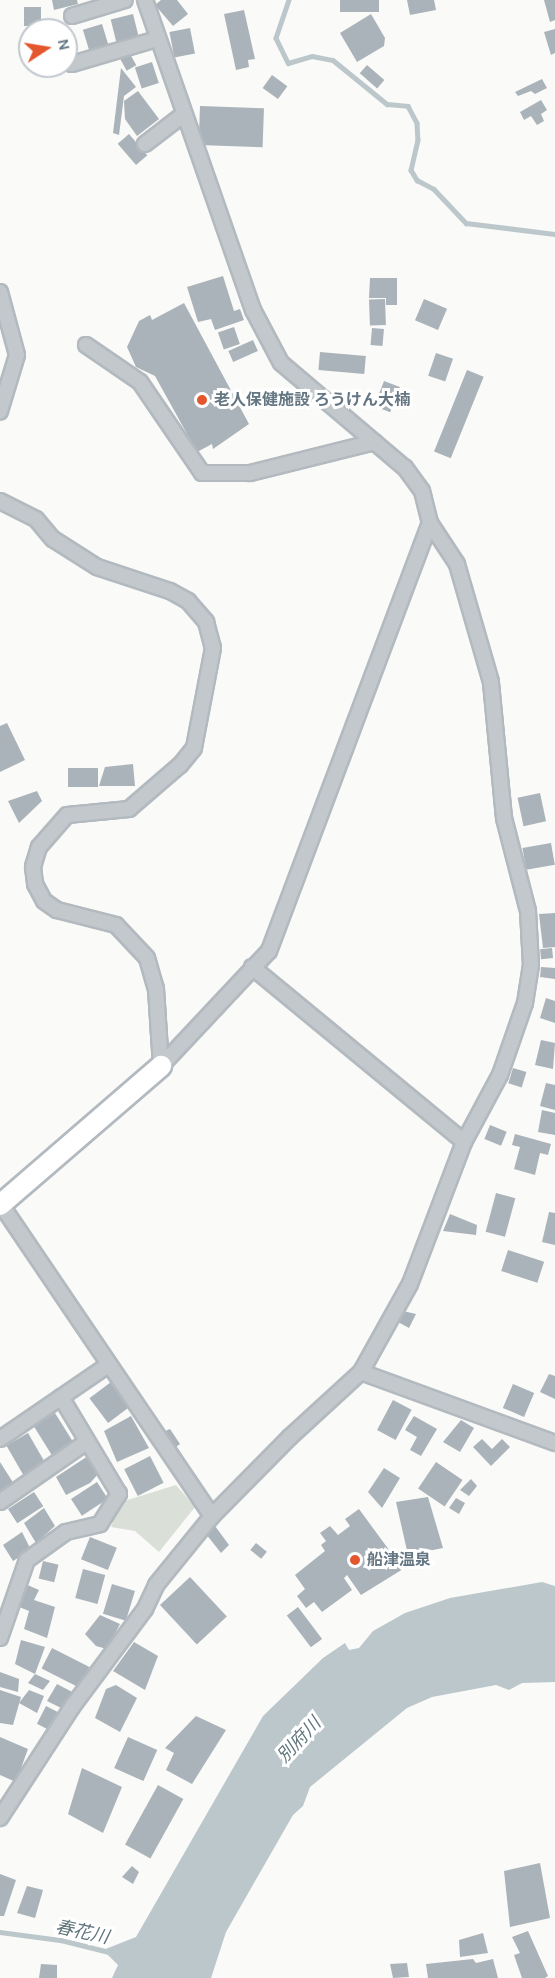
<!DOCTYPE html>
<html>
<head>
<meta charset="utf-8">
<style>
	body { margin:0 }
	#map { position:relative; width:555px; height:1978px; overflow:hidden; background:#fafaf8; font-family:Karla,"Noto Sans JP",sans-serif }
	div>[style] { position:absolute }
	.green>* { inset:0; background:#dadfd7 }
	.water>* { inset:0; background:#bbc7cb }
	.stream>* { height:4.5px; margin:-2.25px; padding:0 2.25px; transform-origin:2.25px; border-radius:2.25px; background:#bbc7cb }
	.building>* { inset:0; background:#aab3b9; transform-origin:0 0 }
	.roads { filter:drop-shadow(2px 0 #b3babf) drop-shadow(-2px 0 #b3babf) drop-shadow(0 2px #b3babf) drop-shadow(0 -2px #b3babf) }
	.street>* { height:14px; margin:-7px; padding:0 7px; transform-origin:7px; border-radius:7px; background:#c3c8cc }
	.secondary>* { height:20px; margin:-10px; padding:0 10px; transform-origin:10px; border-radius:10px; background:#fff }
	.dots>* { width:16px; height:16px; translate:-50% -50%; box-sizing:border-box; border:3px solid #fff; border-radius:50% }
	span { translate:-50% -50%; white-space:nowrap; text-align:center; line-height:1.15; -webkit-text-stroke:6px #fff; paint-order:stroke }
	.poi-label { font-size:16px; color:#657683; font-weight:700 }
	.left { translate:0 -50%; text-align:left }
	.water-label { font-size:18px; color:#60757c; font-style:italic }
	.north { position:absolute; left:18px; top:18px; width:60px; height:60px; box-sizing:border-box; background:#fff; border:2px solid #c1c8cd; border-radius:50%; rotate:78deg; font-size:16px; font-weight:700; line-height:24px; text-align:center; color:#657683 }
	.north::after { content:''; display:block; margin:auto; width:21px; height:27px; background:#e4572e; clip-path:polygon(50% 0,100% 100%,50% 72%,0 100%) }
</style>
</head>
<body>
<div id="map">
	<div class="green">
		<div style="clip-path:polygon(176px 1485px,195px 1507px,159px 1552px,135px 1531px,111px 1527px,115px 1516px,110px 1510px,121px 1502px)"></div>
	</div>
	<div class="water">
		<div style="clip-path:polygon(542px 1582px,555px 1586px,555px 1682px,522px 1683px,509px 1690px,496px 1685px,432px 1697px,407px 1708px,310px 1787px,303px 1806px,293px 1815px,226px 1932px,211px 1978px,112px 1978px,118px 1965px,103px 1950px,136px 1937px,263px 1716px,323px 1658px,345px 1643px,349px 1650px,359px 1648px,373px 1631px,405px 1613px,450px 1598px)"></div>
	</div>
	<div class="stream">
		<div style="left:289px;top:0;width:40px;rotate:108.9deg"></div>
		<div style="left:276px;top:38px;width:28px;rotate:64deg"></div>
		<div style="left:288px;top:63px;width:25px;rotate:-16deg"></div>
		<div style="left:312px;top:56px;width:21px;rotate:11deg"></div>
		<div style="left:333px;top:60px;width:70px;rotate:39.2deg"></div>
		<div style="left:387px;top:104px;width:21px;rotate:5deg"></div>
		<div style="left:408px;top:106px;width:19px;rotate:62deg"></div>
		<div style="left:417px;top:123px;width:17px;rotate:87deg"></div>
		<div style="left:418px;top:140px;width:31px;rotate:103deg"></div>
		<div style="left:411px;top:170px;width:12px;rotate:59deg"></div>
		<div style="left:417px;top:180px;width:19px;rotate:28deg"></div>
		<div style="left:434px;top:189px;width:47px;rotate:46.7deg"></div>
		<div style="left:466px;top:223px;width:90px;rotate:7deg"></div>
		<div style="left:0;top:1932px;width:62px;rotate:7.5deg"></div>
		<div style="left:61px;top:1940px;width:49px;rotate:14deg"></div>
	</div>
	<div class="building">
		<div style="clip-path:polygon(52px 0,77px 0,78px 4px,54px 10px)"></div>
		<div style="clip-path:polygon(161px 0,177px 0,188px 14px,173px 26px,155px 5px)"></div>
		<div style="left:340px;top:0;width:39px;height:12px"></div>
		<div style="clip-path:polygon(407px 0,434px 0,436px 10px,410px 15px)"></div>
		<div style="clip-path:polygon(544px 0,555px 0,555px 20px,550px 22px)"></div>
		<div style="left:24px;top:7px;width:17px;height:19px"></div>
		<div style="clip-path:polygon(244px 10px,255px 59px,248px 60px,249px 67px,236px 70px,224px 14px)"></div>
		<div style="left:133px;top:14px;width:25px;height:23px;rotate:76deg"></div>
		<div style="clip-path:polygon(371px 14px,385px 38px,384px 46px,357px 62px,340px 33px)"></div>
		<div style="left:102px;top:24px;width:24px;height:20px;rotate:73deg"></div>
		<div style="left:190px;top:28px;width:26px;height:21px;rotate:79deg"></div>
		<div style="clip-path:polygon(555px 29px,555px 53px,551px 55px,544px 32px)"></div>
		<div style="left:130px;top:54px;width:13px;height:11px;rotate:61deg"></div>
		<div style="left:152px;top:62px;width:22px;height:18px;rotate:72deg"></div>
		<div style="left:367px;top:65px;width:23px;height:11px;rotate:41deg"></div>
		<div style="clip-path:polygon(121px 68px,136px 87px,124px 96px,119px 135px,113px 133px)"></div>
		<div style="left:272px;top:75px;width:19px;height:16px;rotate:36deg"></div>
		<div style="clip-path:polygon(542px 79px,547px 88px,535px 94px,531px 91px,518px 96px,515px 92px)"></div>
		<div style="clip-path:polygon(138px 91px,159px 119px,137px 136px,125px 119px,124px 101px)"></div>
		<div style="clip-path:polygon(541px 100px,547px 110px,541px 114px,544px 121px,537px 125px,531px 116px,524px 120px,520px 112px)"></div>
		<div style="left:200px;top:106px;width:64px;height:39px;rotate:2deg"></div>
		<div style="left:129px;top:134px;width:28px;height:15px;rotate:49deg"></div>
		<div style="clip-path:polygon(223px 276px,234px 311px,240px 309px,244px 320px,215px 330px,211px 319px,198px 322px,187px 287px)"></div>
		<div style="clip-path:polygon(370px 278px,397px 278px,397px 305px,386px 305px,386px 298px,369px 298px)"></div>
		<div style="left:385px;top:299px;width:26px;height:16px;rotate:88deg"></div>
		<div style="left:424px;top:299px;width:25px;height:23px;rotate:23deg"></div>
		<div style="clip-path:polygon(184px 303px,249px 424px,213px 449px,212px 444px,197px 452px,155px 376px,136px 367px,127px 347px,139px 321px,150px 315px,152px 320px)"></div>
		<div style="left:234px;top:327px;width:18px;height:17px;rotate:71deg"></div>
		<div style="left:372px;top:328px;width:12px;height:17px;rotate:5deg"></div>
		<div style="left:253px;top:340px;width:12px;height:27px;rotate:66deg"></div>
		<div style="left:320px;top:352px;width:46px;height:18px;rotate:5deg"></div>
		<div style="left:436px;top:353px;width:18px;height:24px;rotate:19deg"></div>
		<div style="left:467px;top:370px;width:18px;height:88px;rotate:22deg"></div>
		<div style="left:384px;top:381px;width:17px;height:27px;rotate:21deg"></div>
		<div style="clip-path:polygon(7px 723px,25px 760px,0 772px,0 726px)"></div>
		<div style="clip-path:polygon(133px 764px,135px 786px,99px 786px,105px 767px)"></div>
		<div style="left:68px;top:768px;width:30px;height:19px"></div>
		<div style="clip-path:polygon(37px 791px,42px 801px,19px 823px,8px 801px)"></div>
		<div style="left:540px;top:793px;width:29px;height:23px;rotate:78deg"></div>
		<div style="left:551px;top:843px;width:22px;height:29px;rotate:80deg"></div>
		<div style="clip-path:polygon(555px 913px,555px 947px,543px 948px,539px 914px)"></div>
		<div style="left:552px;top:948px;width:10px;height:12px;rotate:84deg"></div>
		<div style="clip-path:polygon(541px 967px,555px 968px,555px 979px,540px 977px)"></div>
		<div style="clip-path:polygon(546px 998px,555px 1001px,555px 1023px,540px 1018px)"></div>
		<div style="clip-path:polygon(541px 1040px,555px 1043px,553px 1069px,535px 1065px)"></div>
		<div style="left:513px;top:1068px;width:14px;height:16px;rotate:17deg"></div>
		<div style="clip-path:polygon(546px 1083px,555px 1085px,555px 1110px,540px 1106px)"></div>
		<div style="clip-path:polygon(542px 1110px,555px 1113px,555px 1135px,538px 1132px)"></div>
		<div style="left:490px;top:1125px;width:18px;height:15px;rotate:22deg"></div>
		<div style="clip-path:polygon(515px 1134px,551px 1144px,548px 1155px,540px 1153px,535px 1175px,514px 1169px,520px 1147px,512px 1145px)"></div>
		<div style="left:496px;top:1193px;width:20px;height:40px;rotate:15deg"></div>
		<div style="clip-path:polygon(549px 1212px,555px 1213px,555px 1245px,542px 1242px)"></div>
		<div style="clip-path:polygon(450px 1214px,477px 1225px,476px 1235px,443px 1231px)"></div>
		<div style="left:508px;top:1250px;width:38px;height:22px;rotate:18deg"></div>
		<div style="clip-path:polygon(403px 1311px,416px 1314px,409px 1328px,398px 1322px)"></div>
		<div style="clip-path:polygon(549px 1374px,555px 1376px,555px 1399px,540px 1392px)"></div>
		<div style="left:111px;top:1382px;width:31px;height:27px;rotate:53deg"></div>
		<div style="left:513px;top:1384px;width:23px;height:26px;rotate:23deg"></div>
		<div style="left:393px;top:1400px;width:21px;height:34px;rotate:28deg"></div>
		<div style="left:55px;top:1413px;width:36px;height:25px;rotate:58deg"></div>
		<div style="clip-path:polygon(131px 1416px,149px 1448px,117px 1462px,104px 1431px)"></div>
		<div style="clip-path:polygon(414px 1416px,437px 1429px,421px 1456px,410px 1450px,417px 1437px,405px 1430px)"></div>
		<div style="clip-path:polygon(461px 1420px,474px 1428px,460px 1452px,443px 1442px)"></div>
		<div style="clip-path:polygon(170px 1429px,180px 1444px,173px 1449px,163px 1432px)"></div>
		<div style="left:28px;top:1433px;width:34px;height:25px;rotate:60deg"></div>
		<div style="clip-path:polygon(482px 1439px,492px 1449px,502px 1439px,510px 1447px,491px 1466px,473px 1447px)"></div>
		<div style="clip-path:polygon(88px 1456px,100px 1472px,90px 1483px,66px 1495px,56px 1477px)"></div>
		<div style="left:150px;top:1456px;width:30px;height:29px;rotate:63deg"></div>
		<div style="clip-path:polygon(0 1462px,14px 1484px,0 1494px)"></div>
		<div style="left:436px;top:1462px;width:32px;height:32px;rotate:34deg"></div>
		<div style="clip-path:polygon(384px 1468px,400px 1478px,382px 1508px,368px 1492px)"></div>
		<div style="clip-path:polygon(471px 1479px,477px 1486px,469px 1496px,460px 1490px)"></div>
		<div style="left:97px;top:1482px;width:20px;height:31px;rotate:57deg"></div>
		<div style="left:34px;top:1492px;width:17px;height:31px;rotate:57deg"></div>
		<div style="clip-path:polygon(428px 1497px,443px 1548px,408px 1555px,396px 1502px)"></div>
		<div style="clip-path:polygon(456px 1498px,465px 1503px,459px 1514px,449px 1508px)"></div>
		<div style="clip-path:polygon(44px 1508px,55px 1526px,36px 1543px,24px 1523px)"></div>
		<div style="clip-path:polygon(359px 1509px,403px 1569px,361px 1595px,347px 1575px,344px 1578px,352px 1590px,322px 1612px,314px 1602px,306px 1608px,297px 1596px,305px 1589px,295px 1575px,325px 1551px,321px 1545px,326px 1541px,320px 1533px,330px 1526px,338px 1535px,350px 1526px,345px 1519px)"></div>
		<div style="clip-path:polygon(215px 1526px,229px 1545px,221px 1553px,206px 1534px)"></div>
		<div style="clip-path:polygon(22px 1532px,31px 1550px,13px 1561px,3px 1545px)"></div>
		<div style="left:90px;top:1537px;width:29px;height:24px;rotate:22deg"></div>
		<div style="left:256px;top:1543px;width:14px;height:9px;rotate:39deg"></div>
		<div style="left:43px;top:1561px;width:16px;height:18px;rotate:14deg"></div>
		<div style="left:83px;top:1569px;width:23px;height:30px;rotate:15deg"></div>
		<div style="left:190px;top:1577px;width:54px;height:41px;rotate:47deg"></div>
		<div style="clip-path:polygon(23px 1583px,39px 1590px,34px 1600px,55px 1607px,47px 1638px,24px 1629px,29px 1611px,12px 1604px)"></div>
		<div style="left:112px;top:1584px;width:24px;height:31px;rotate:17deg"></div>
		<div style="left:298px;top:1607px;width:40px;height:14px;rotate:53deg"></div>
		<div style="clip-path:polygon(100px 1615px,120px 1624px,107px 1649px,96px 1646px,85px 1634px)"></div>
		<div style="clip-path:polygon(21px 1640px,45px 1647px,35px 1674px,15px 1664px)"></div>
		<div style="clip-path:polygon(134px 1642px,158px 1656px,145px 1690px,113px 1671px)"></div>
		<div style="left:52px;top:1648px;width:42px;height:23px;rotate:27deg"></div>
		<div style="clip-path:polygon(0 1672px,19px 1679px,18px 1692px,0 1687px)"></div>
		<div style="clip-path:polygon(35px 1674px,50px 1681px,43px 1690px,28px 1683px)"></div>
		<div style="clip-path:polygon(57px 1684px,76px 1694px,65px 1710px,47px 1701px)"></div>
		<div style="clip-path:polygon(116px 1685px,137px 1698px,120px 1732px,95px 1718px,106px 1689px)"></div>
		<div style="clip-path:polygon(0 1690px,21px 1697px,13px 1725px,0 1723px)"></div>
		<div style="clip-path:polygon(29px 1690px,44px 1696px,37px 1713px,19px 1703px)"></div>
		<div style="left:46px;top:1706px;width:18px;height:20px;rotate:27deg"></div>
		<div style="clip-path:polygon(196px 1716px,226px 1730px,192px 1784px,166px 1770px,174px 1753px,165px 1748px)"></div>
		<div style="clip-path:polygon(0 1737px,28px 1749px,16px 1782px,0 1775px)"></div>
		<div style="left:128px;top:1737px;width:32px;height:34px;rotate:24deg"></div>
		<div style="clip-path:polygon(82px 1768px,122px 1787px,103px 1833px,68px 1814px)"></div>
		<div style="left:158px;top:1785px;width:29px;height:68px;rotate:29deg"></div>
		<div style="clip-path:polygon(540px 1863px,550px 1918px,510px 1927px,504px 1871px)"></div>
		<div style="clip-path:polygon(132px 1866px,139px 1872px,133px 1884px,122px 1877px)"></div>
		<div style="clip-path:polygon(0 1874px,16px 1880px,4px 1916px,0 1916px)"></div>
		<div style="clip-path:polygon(27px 1886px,43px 1890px,35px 1918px,17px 1913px)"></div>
		<div style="clip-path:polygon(528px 1931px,548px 1976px,545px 1978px,522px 1978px,514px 1955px,520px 1953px,512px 1937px)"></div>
		<div style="clip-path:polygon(483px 1933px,488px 1953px,460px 1957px,459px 1940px)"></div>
		<div style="clip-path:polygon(473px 1959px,476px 1963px,493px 1959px,498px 1978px,428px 1978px,426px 1964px)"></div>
		<div style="clip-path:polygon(407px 1963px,409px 1977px,393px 1978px,390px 1964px)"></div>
		<div style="clip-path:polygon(41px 1964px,57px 1965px,57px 1978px,39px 1978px)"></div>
	</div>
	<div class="roads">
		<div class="street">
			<div style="left:72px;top:16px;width:55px;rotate:-16.8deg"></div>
			<div style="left:72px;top:64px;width:89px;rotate:-16.4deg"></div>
			<div style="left:145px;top:144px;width:49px;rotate:-37.6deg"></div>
			<div style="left:0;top:292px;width:65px;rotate:74.9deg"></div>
			<div style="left:17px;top:355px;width:59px;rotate:106.9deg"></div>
			<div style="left:86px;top:345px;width:65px;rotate:34.4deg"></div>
			<div style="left:140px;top:382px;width:110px;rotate:55.7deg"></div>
			<div style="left:202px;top:473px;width:48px"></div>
			<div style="left:250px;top:473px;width:128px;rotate:-14deg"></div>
			<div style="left:0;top:501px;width:40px;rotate:26.6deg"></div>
			<div style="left:36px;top:519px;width:26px;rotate:50deg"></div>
			<div style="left:53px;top:539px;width:52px;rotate:32.5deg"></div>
			<div style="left:97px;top:567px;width:77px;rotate:18.2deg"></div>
			<div style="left:170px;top:591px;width:21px;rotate:29deg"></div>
			<div style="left:188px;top:601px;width:28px;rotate:49deg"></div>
			<div style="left:206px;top:622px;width:27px;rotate:75deg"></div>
			<div style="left:213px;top:648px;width:102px;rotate:100.8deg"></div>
			<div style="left:194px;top:748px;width:22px;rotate:129deg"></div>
			<div style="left:180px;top:765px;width:67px;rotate:139.2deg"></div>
			<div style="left:129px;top:809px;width:62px;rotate:174.5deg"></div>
			<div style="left:67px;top:815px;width:43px;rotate:131.2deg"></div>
			<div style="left:39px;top:847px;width:21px;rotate:107deg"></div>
			<div style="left:33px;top:867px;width:17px;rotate:83deg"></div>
			<div style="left:35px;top:884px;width:19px;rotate:62deg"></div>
			<div style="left:44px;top:901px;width:16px;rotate:35deg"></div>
			<div style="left:57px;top:910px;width:61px;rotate:14.3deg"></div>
			<div style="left:116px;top:925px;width:45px;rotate:46.8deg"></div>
			<div style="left:147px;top:958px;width:32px;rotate:74deg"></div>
			<div style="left:156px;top:989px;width:77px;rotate:86.3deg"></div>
			<div style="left:252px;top:967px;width:275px;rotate:39.5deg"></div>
			<div style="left:161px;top:1066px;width:158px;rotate:-46.8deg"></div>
			<div style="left:269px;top:951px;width:457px;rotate:-69.4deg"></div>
			<div style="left:0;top:1203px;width:378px;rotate:55.9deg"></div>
			<div style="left:361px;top:1372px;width:207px;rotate:20.1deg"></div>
			<div style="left:0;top:1439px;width:131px;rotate:-34.4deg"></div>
			<div style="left:0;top:1502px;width:103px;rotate:-34.8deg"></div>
			<div style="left:0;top:1638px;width:83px;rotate:-70.9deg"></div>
			<div style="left:27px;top:1560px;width:48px;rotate:-35.7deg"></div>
			<div style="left:66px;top:1532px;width:35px;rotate:-13deg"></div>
			<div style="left:100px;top:1524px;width:36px;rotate:-58deg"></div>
			<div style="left:119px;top:1494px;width:113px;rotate:-120.9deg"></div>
			<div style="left:0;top:1818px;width:132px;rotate:-57deg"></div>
			<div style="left:72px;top:1707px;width:122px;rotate:-53.3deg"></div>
			<div style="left:145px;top:1609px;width:26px;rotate:-65deg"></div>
			<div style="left:156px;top:1585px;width:89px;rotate:-50.9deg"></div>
			<div style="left:212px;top:1516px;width:111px;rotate:-45.4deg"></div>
			<div style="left:290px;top:1437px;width:96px;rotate:-42.5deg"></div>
			<div style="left:361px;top:1372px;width:101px;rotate:-60.9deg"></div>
			<div style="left:410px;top:1284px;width:152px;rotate:-69.2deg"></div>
			<div style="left:464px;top:1142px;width:76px;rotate:-61.8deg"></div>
			<div style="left:500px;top:1075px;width:76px;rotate:-70.9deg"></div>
			<div style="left:525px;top:1003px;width:38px;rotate:-81deg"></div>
			<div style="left:531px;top:965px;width:54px;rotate:-93.2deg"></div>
			<div style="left:528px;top:911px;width:96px;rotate:-104.5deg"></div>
			<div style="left:504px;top:818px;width:137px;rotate:-95.5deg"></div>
			<div style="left:491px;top:682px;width:123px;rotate:-106.1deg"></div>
			<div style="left:457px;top:564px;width:49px;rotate:-123.4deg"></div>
			<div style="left:430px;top:523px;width:33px;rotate:-104deg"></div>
			<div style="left:422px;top:491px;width:29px;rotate:-126deg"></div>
			<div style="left:405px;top:468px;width:162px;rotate:-139.7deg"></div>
			<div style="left:281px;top:363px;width:60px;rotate:-117.8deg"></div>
			<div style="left:253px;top:310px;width:328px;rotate:-109.2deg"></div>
		</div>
		<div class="secondary">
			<div style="left:0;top:1205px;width:213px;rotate:-40.8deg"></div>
		</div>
	</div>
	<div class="dots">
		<div style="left:202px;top:400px;background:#e4572e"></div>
		<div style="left:355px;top:1560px;background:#e4572e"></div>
	</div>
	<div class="poi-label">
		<span class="left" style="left:214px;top:400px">老人保健施設 ろうけん大楠</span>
		<span class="left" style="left:367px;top:1560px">船津温泉</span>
	</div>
	<div class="water-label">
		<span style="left:299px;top:1740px;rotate:-47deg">別府川</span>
		<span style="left:82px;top:1932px;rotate:12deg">春花川</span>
	</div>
	<div class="north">N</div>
</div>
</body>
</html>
